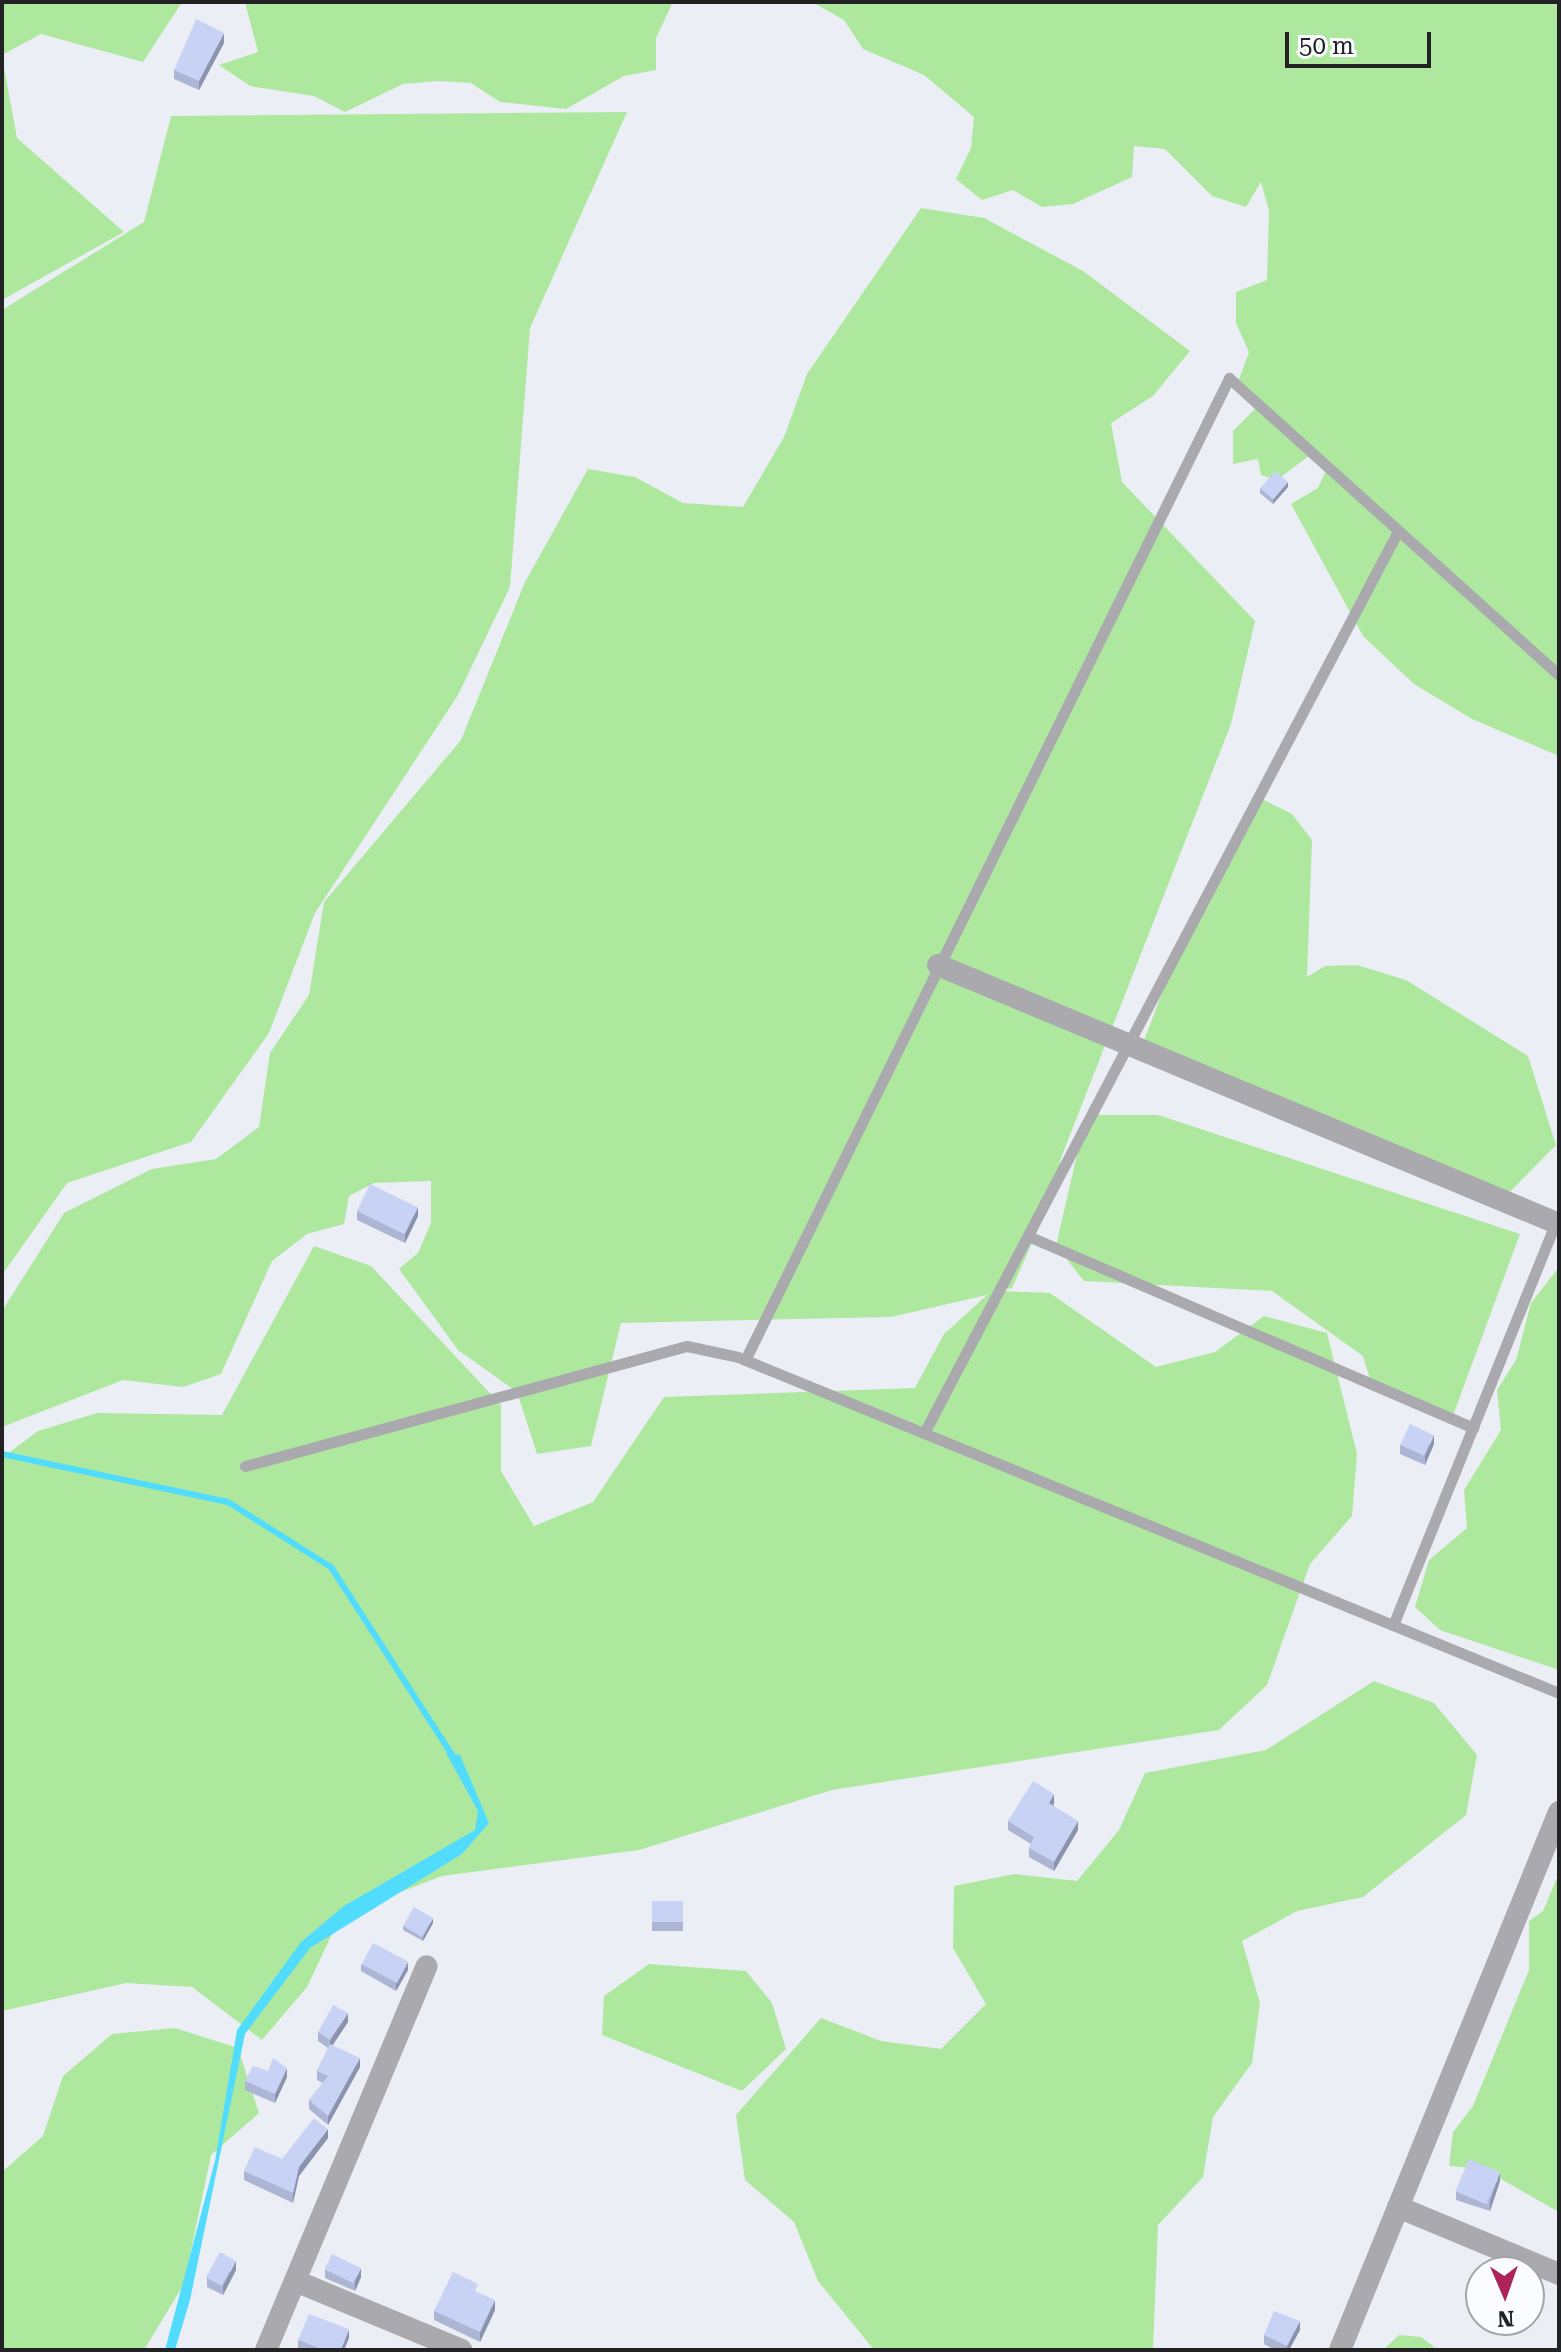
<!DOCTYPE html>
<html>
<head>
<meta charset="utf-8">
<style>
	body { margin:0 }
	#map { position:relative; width:1561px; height:2352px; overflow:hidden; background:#eceef6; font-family:"Roboto Serif",serif }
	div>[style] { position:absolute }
	.green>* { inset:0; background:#aee89f }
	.water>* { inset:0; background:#51dcfe }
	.stream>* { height:6px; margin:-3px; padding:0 3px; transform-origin:3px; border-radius:3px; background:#51dcfe }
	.lane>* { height:11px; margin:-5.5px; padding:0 5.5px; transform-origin:5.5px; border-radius:5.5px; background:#aaaaae }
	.street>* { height:22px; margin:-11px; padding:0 11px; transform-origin:11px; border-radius:11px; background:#aaaaae }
	.wall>* { inset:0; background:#acb5d3; transform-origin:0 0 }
	.shaded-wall>* { inset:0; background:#8c93ac }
	.building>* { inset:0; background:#c8d2f5; transform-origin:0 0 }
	span { translate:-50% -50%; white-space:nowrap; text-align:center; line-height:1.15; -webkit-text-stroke:6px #fbfcff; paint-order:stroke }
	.frame { position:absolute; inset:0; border:4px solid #222225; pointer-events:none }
	.north { position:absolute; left:1465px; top:2256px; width:80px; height:80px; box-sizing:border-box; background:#fbfcff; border:2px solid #a4a5a8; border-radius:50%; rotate:178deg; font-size:22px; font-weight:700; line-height:32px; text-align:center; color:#222225 }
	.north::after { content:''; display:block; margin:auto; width:28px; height:36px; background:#af235d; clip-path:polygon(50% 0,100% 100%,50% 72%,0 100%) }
	.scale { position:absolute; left:1285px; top:32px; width:146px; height:36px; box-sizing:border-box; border:4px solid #222225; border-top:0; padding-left:10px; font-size:24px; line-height:28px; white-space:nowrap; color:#222225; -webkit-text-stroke:6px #fbfcff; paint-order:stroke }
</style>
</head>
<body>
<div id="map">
	<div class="green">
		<div style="clip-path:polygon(2px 2px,182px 2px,143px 62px,41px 34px,2px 55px)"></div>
		<div style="clip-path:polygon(245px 2px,673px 2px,656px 38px,656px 70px,624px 76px,566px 109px,500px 102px,471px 83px,438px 81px,403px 84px,345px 112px,314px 96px,250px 86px,219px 65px,258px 52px)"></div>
		<div style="clip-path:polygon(812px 2px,1559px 2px,1559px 756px,1472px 719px,1414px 684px,1363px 636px,1291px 504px,1318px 488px,1327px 468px,1310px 455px,1277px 480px,1261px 475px,1258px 459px,1233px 464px,1233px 431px,1256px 408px,1238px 382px,1249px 352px,1236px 323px,1236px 292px,1267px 280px,1269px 211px,1261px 182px,1246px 207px,1212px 196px,1165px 149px,1134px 146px,1132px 177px,1073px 204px,1042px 207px,1013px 190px,982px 200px,956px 179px,971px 148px,974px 117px,924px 75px,863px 49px,844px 20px)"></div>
		<div style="clip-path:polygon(2px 57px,17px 138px,124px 232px,2px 300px)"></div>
		<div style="clip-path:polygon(627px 112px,530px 328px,510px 587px,458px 695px,315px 913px,269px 1033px,191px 1142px,67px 1183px,2px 1275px,2px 310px,144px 222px,171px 116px)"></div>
		<div style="clip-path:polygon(921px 208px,984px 218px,1083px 271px,1190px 351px,1153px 396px,1111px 423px,1122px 482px,1255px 621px,1231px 724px,1061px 1158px,1053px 1196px,1012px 1288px,1000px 1291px,1050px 1293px,1156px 1367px,1215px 1352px,1264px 1316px,1327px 1333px,1357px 1454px,1352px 1516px,1310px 1564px,1267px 1685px,1219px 1730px,832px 1790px,639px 1850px,442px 1876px,341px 1915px,307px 1987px,262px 2040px,192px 1987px,126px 1983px,2px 2011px,2px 1458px,38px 1431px,97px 1413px,222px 1415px,314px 1246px,371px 1266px,501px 1405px,501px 1471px,534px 1526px,593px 1502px,664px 1397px,915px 1388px,944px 1334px,987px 1295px,891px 1317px,621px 1323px,591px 1446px,537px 1454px,517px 1392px,458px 1350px,399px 1269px,418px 1253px,431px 1223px,431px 1181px,374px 1183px,349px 1196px,344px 1224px,307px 1234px,272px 1261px,221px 1374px,183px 1387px,123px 1380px,2px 1427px,2px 1311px,64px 1213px,152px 1169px,216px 1159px,259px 1127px,270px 1053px,309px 995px,324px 902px,461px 740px,525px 582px,588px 469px,635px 477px,683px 503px,743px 507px,784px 437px,807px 374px)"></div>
		<div style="clip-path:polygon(1260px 798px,1292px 814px,1312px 840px,1307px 977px,1325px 966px,1357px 965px,1406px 980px,1528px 1056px,1556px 1145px,1503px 1199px,1142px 1046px,1177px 953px)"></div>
		<div style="clip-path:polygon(1086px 1115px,1158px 1115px,1520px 1234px,1451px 1421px,1373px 1389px,1363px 1356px,1272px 1291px,1084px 1281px,1056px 1246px)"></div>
		<div style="clip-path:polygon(1559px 1267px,1559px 1670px,1440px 1630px,1415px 1607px,1429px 1560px,1467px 1528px,1464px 1490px,1501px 1430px,1497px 1390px,1516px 1360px,1531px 1303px)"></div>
		<div style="clip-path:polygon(1374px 1681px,1434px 1703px,1477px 1755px,1466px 1815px,1363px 1897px,1297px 1911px,1242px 1941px,1260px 2003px,1252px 2063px,1213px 2117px,1203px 2177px,1158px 2225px,1153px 2350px,874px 2350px,818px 2281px,794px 2222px,745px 2180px,736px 2115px,821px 2018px,881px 2041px,941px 2049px,986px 2004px,953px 1948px,954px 1886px,1014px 1874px,1077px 1881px,1119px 1830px,1145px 1773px,1266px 1750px)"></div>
		<div style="clip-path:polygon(1559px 1873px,1559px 2212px,1483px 2169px,1449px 2166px,1453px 2132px,1473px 2106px,1529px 1970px,1529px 1921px,1543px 1911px)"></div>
		<div style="clip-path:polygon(649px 1964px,746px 1971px,772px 2003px,786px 2049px,742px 2091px,602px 2035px,604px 1996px)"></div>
		<div style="clip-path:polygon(175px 2028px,238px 2048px,259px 2113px,211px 2155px,184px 2284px,144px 2350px,2px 2350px,2px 2172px,43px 2136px,63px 2076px,112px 2034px)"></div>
		<div style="clip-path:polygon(1399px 2335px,1421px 2337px,1438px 2350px,1383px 2350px)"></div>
	</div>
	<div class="water">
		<div style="clip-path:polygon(446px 1753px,460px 1755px,489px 1823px,462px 1854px,310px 1948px,245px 2034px,190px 2300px,175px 2350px,165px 2350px,215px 2161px,237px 2030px,301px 1942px,344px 1906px,475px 1830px,478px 1811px)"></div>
	</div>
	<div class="stream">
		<div style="left:2px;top:1454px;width:231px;rotate:12deg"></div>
		<div style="left:228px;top:1502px;width:122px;rotate:32.3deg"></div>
		<div style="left:331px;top:1567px;width:227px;rotate:57.2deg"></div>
	</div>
	<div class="lane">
		<div style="left:1028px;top:1236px;width:485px;rotate:23.3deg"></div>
		<div style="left:745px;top:1360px;width:1095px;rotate:-63.76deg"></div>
		<div style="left:1229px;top:378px;width:444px;rotate:42deg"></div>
		<div style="left:924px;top:1433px;width:1019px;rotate:-62.28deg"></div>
		<div style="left:245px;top:1466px;width:458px;rotate:-15.2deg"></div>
		<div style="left:687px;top:1346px;width:52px;rotate:12.2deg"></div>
		<div style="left:738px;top:1357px;width:887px;rotate:22.26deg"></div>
		<div style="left:1393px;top:1625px;width:436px;rotate:-68deg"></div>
	</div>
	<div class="street">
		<div style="left:938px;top:965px;width:673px;rotate:22.64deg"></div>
		<div style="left:1398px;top:2207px;width:174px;rotate:22.6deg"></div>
		<div style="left:298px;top:2282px;width:177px;rotate:22.6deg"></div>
		<div style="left:266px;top:2350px;width:416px;rotate:-67.3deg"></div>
		<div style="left:1340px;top:2350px;width:581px;rotate:-67.85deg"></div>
	</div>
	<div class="wall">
		<div style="clip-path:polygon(224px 43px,199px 90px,174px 79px,174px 70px)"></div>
		<div style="clip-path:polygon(1288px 487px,1273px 504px,1260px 493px,1260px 488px)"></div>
		<div style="clip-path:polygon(357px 1211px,418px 1216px,405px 1243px,357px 1220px)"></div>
		<div style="clip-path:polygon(1434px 1444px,1425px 1465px,1400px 1454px,1400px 1445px)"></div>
		<div style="clip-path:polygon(1054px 1804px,1053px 1805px,1078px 1830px,1054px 1871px,1029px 1857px,1029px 1848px,1031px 1844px,1008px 1830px,1008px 1821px)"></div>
		<div style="left:652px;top:1901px;width:31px;height:30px"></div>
		<div style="clip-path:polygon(433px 1923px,423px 1941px,403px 1930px,403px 1926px)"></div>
		<div style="clip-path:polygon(361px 1964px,408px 1970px,396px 1991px,361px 1971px)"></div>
		<div style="clip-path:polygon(348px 2022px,332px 2046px,360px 2067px,328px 2125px,309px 2109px,309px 2100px,323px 2083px,317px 2080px,317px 2071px,328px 2048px,318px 2041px,318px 2032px)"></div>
		<div style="clip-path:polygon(268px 2071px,287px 2077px,275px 2103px,245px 2090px,245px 2081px)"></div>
		<div style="clip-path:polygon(328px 2138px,299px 2176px,293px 2203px,244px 2180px,244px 2171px,282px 2159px)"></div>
		<div style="clip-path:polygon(1500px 2181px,1490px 2211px,1456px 2200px,1456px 2191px)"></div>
		<div style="clip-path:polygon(325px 2269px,361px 2277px,355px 2291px,325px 2278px)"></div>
		<div style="clip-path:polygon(236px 2270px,223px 2295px,207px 2287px,207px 2278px)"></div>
		<div style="clip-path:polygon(478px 2293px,495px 2310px,480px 2342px,434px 2320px,434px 2311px)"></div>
		<div style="clip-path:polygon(1300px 2330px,1289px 2350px,1275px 2350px,1264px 2344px,1264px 2335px)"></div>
		<div style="clip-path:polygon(349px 2338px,344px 2350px,298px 2349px,298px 2340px)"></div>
	</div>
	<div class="shaded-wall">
		<div style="clip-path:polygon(224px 33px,224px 43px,199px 90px,199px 81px)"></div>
		<div style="clip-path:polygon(1288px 482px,1288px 487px,1273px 504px,1273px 499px)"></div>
		<div style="clip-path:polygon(418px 1207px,418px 1216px,405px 1243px,405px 1234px)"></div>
		<div style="clip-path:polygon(1434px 1435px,1434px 1444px,1425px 1465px,1425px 1456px)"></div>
		<div style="clip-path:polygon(1054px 1794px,1054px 1804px,1049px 1812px,1049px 1803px)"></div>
		<div style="clip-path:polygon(1078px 1821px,1078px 1830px,1054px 1871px,1054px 1862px)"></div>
		<div style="clip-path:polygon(433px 1918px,433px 1923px,423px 1941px,423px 1937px)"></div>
		<div style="clip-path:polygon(408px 1962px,408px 1970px,396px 1991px,396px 1984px)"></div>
		<div style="clip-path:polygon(348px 2013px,348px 2022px,330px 2049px,330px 2040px)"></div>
		<div style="clip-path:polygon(360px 2058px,360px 2067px,328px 2125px,328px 2116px)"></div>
		<div style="clip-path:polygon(287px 2068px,287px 2077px,275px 2103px,275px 2094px)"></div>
		<div style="clip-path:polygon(328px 2129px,328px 2138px,299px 2176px,293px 2203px,293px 2193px,299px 2167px)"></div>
		<div style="clip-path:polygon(1500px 2172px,1500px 2181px,1490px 2211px,1490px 2202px)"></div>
		<div style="clip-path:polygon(236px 2261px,236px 2270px,223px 2295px,223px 2286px)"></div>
		<div style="clip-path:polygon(361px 2268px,361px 2277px,355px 2291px,355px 2281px)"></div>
		<div style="clip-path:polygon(495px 2300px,495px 2310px,480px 2342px,480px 2332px)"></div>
		<div style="clip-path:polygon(1300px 2321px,1300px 2330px,1289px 2350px,1287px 2350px,1287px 2346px)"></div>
		<div style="clip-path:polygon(349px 2329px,349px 2338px,344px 2350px,341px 2350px)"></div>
	</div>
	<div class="building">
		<div style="clip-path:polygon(196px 19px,224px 33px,199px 81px,174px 70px)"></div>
		<div style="left:1275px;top:471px;width:17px;height:23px;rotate:40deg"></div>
		<div style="left:370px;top:1184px;width:53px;height:30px;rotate:26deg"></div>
		<div style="left:1410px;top:1424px;width:26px;height:23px;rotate:25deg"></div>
		<div style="clip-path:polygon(1033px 1781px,1054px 1794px,1049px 1803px,1078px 1821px,1054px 1862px,1029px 1848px,1034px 1837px,1008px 1821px)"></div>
		<div style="left:652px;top:1901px;width:31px;height:21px"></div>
		<div style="left:414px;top:1907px;width:22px;height:22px;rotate:30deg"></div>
		<div style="left:373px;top:1943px;width:40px;height:24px;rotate:28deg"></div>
		<div style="clip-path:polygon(333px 2005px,348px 2013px,330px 2040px,318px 2032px)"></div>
		<div style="clip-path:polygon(330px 2044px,360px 2058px,328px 2116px,309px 2100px,328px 2076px,317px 2071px)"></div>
		<div style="clip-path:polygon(273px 2058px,287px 2068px,275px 2094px,245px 2081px,253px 2066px,268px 2071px)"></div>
		<div style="clip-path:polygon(314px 2118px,328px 2129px,299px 2167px,293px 2193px,244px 2171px,255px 2147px,282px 2159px)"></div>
		<div style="left:1469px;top:2159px;width:34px;height:35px;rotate:23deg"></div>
		<div style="left:220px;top:2252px;width:18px;height:29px;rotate:29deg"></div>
		<div style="left:332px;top:2254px;width:32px;height:17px;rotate:26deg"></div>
		<div style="clip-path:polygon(453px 2272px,478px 2284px,475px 2291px,495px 2300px,480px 2332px,434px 2311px)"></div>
		<div style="clip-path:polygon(1274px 2311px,1300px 2321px,1287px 2346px,1264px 2335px)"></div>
		<div style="clip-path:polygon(309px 2314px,349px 2329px,341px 2350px,324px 2350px,298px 2340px)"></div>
	</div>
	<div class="frame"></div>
	<div class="north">N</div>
	<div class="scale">50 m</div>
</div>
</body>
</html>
